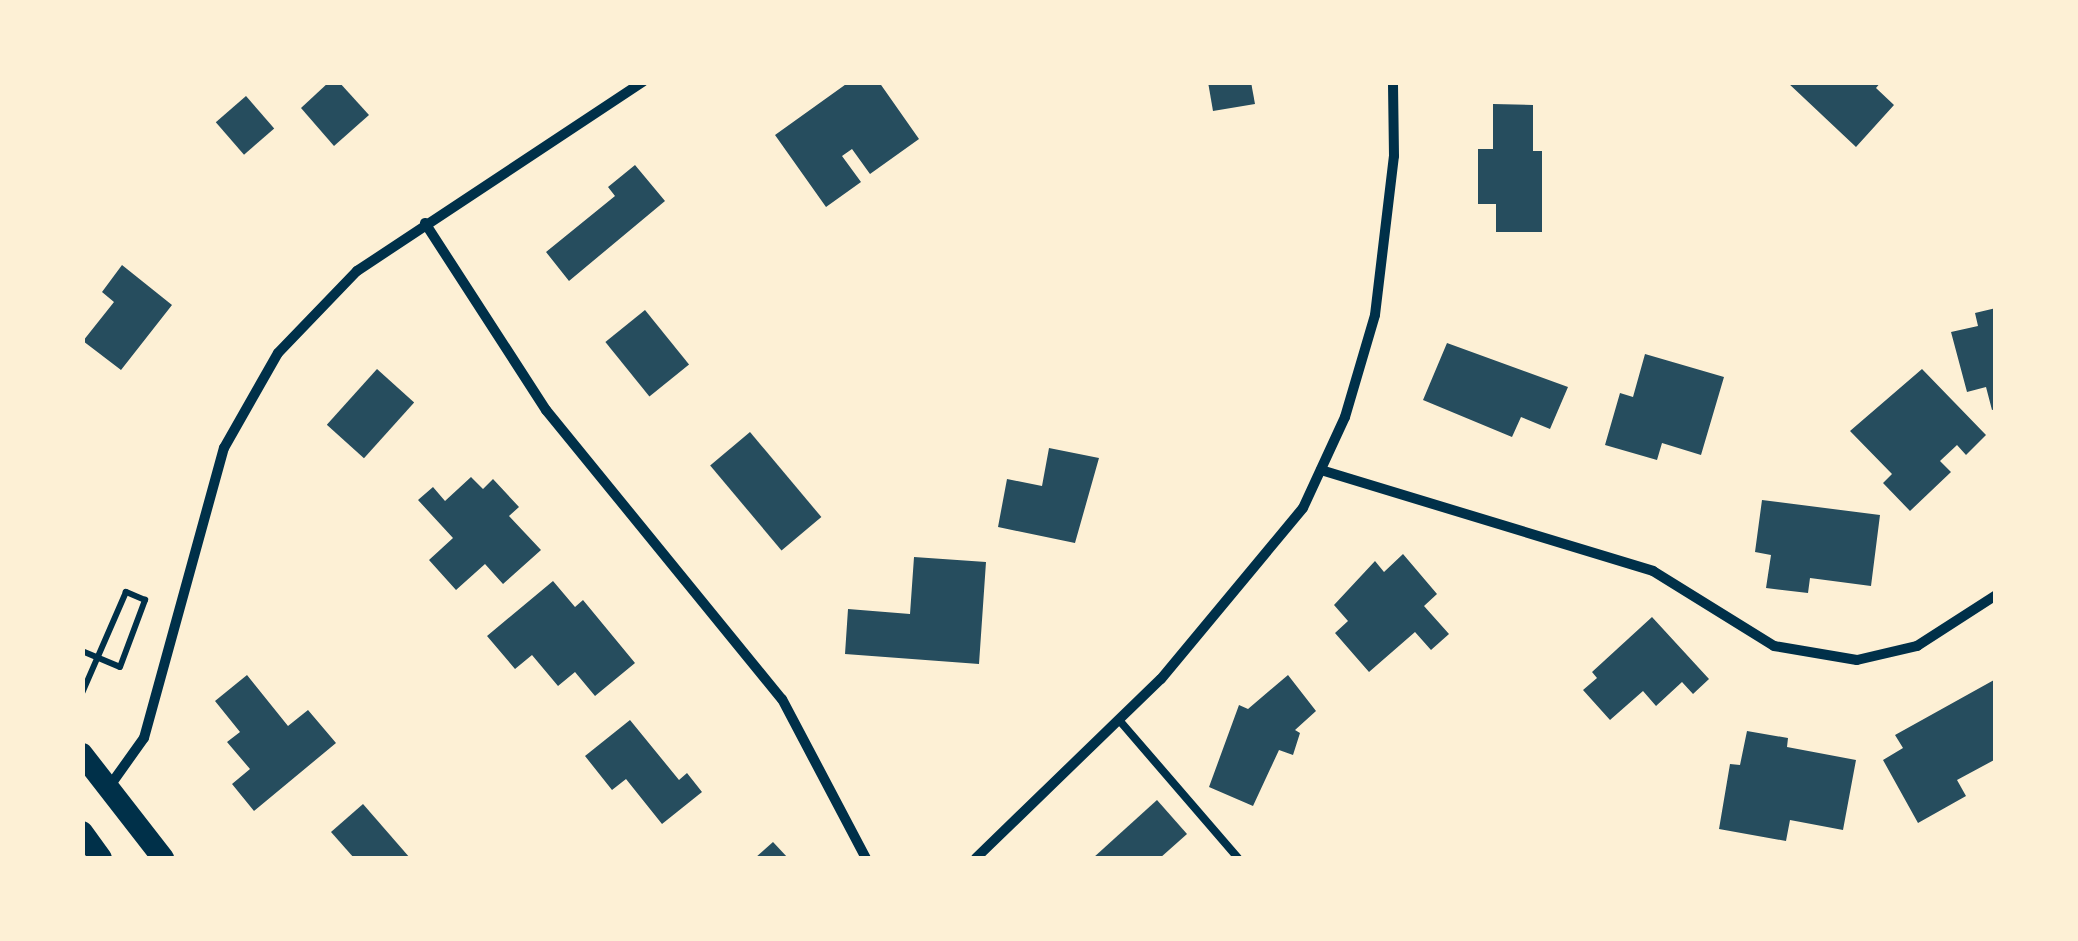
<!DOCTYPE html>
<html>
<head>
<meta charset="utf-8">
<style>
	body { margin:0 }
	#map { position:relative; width:2078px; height:941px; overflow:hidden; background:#fdf0d5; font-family:"Roboto Condensed",sans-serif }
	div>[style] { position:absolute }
	.building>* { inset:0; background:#264d5e; transform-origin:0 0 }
	.path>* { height:6px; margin:-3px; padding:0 3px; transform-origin:3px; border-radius:3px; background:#003049 }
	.service>* { height:8px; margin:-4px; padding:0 4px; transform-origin:4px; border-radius:4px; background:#003049 }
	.minor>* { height:10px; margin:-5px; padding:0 5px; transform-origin:5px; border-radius:5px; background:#003049 }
	.primary>* { height:22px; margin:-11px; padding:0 11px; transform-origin:11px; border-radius:11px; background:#003049 }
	span { translate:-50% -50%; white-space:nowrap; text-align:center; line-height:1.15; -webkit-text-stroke:10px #fdf0d5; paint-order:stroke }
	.frame { position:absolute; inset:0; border:85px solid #fdf0d5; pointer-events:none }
</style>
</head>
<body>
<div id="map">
	<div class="building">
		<div style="clip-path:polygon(329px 82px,339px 82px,369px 115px,334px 146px,301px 108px)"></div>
		<div style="clip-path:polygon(849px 82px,879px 82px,919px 139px,870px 174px,852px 149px,842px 156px,861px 182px,826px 207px,775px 135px)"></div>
		<div style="clip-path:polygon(1208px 82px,1251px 82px,1255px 104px,1213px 111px)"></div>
		<div style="clip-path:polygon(1787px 82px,1881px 82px,1876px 88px,1894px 105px,1856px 147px)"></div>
		<div style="left:246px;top:96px;width:43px;height:40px;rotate:49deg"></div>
		<div style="clip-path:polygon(1493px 104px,1533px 105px,1533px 151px,1542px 151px,1542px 232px,1496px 232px,1496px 204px,1478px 204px,1478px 149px,1493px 149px)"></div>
		<div style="clip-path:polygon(635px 165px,665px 201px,569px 281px,546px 252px,615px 196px,608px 187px)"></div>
		<div style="clip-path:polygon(122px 265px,172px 305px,121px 370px,83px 341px,114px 302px,102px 292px)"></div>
		<div style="clip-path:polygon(1996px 308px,1996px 409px,1992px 410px,1986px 387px,1967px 392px,1951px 332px,1978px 326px,1975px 313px)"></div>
		<div style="left:645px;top:310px;width:70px;height:51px;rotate:51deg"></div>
		<div style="clip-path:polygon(1447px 343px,1568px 387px,1550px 429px,1521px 417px,1512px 437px,1423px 400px)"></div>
		<div style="clip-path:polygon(1645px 354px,1724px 377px,1701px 455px,1662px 443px,1657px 460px,1605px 445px,1620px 393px,1633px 397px)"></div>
		<div style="left:377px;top:369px;width:50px;height:75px;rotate:42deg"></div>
		<div style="clip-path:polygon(1922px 369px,1986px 435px,1966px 455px,1957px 445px,1940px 461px,1951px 472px,1910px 511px,1883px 483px,1892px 474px,1850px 431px)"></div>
		<div style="left:750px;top:432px;width:111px;height:52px;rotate:50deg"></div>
		<div style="clip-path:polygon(1049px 448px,1099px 458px,1075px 543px,998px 527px,1007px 479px,1042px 486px)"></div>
		<div style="clip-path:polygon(471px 477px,483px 489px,493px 479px,519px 507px,509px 516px,541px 550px,503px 584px,485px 564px,456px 590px,429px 560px,453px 538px,418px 500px,433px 487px,445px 501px)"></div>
		<div style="clip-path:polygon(1762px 500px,1880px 515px,1871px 586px,1810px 578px,1808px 593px,1766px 588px,1771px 555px,1755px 552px)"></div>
		<div style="clip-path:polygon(1403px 554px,1437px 594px,1424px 606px,1449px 634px,1431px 650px,1415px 632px,1369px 672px,1335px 633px,1348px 621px,1334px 605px,1375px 561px,1384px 572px)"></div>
		<div style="clip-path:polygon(914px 557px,986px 562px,979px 664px,845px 654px,848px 609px,910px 614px)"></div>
		<div style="clip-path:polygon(553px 581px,575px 607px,583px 600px,635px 663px,595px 696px,575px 672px,558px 686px,532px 655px,515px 669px,487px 636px)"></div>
		<div style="clip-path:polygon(1652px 617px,1709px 679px,1693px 694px,1682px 682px,1656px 706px,1643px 691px,1610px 720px,1583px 690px,1597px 678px,1592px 672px)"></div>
		<div style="clip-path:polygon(247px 675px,288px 726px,308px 710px,336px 743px,254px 811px,232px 784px,250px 769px,227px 742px,240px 732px,215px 701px)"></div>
		<div style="clip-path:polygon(1288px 675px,1316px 711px,1295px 730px,1300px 733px,1293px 755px,1279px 750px,1253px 806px,1209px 787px,1239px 705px,1248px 709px)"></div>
		<div style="clip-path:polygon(1994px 680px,1996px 759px,1957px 780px,1966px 796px,1918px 823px,1883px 760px,1903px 748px,1895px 735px)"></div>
		<div style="clip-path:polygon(630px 720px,679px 780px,687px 773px,702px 792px,662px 824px,626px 779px,612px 790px,585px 756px)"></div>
		<div style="clip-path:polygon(1747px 731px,1788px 738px,1787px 747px,1856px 760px,1843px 830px,1790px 820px,1786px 841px,1719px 829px,1730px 764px,1740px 765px)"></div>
		<div style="clip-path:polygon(1157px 800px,1187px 834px,1160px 858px,1093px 858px)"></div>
		<div style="clip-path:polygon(363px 804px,410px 858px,354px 858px,331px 832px)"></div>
		<div style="clip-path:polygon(773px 842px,788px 858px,755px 858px)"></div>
	</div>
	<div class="path">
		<div style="left:82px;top:651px;width:41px;rotate:22.8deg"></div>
		<div style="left:120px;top:667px;width:72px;rotate:-69.5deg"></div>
		<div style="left:145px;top:600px;width:21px;rotate:-157deg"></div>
		<div style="left:126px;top:592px;width:110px;rotate:113.5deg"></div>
	</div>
	<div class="service">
		<div style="left:1119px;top:720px;width:182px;rotate:49.2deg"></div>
	</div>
	<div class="minor">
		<div style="left:425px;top:223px;width:223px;rotate:57.1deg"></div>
		<div style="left:546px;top:410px;width:373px;rotate:50.8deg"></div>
		<div style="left:782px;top:699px;width:180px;rotate:62.2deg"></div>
		<div style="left:1321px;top:470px;width:347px;rotate:16.9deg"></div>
		<div style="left:1653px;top:571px;width:142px;rotate:31.8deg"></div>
		<div style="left:1774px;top:646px;width:84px;rotate:9.6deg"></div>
		<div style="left:1857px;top:660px;width:62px;rotate:-13.1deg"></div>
		<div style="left:1917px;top:646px;width:94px;rotate:-32.8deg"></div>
		<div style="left:109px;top:787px;width:60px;rotate:-54.5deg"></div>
		<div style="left:144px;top:738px;width:301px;rotate:-74.6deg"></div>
		<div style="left:224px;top:448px;width:109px;rotate:-60.4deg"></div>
		<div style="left:278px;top:353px;width:114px;rotate:-46.1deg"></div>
		<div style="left:357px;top:271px;width:343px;rotate:-33.5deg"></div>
		<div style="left:976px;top:858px;width:257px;rotate:-44.1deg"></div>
		<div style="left:1161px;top:679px;width:222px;rotate:-50.3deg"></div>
		<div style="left:1303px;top:508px;width:100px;rotate:-65.2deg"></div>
		<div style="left:1345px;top:417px;width:106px;rotate:-73.6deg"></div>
		<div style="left:1375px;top:315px;width:160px;rotate:-83.2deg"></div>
		<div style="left:1394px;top:156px;width:74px;rotate:-90.8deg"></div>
	</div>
	<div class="primary">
		<div style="left:82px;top:754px;width:132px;rotate:52.1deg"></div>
		<div style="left:82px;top:832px;width:32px;rotate:54deg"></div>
	</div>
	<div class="frame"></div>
</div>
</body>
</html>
